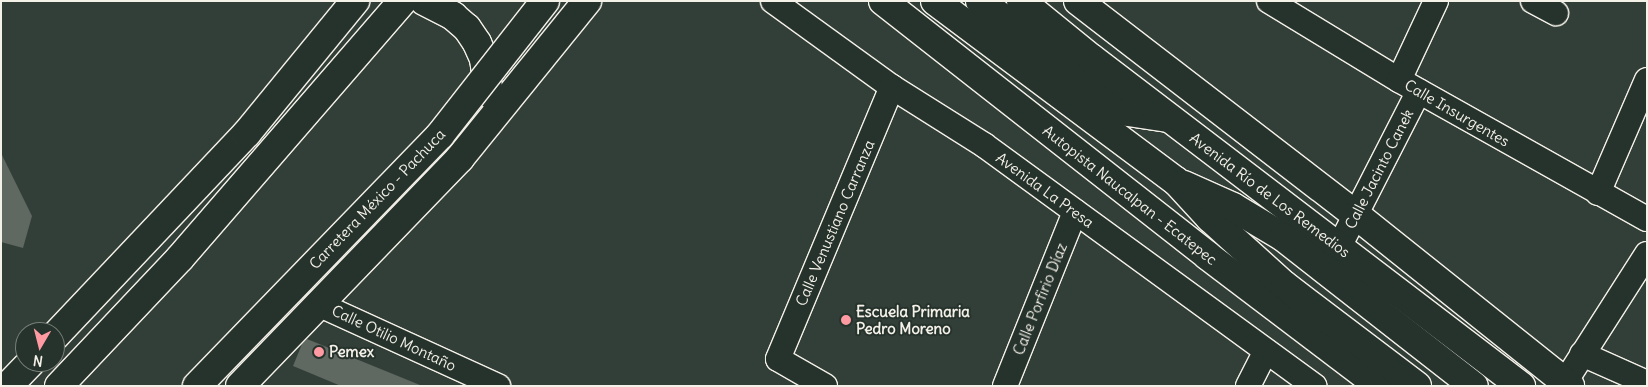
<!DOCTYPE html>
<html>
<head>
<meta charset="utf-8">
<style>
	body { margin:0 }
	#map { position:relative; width:1648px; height:387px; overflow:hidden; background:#323e38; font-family:Delius,sans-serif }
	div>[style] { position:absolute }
	.building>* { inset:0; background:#5f6861 }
	.roads { filter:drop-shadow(1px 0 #f4f1e8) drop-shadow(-1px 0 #f4f1e8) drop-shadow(0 1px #f4f1e8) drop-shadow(0 -1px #f4f1e8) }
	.street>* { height:24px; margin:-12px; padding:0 12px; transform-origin:12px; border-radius:12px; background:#26332d }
	.highway>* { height:28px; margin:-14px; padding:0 14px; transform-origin:14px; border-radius:14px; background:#26332d }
	.bridges { filter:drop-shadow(1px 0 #f4f1e8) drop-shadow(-1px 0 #f4f1e8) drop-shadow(0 1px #f4f1e8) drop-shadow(0 -1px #f4f1e8) }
	.highway-bridge>* { height:28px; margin:-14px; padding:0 14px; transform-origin:14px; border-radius:14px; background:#26332d }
	.dots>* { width:14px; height:14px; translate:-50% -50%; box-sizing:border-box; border:2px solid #26332d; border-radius:50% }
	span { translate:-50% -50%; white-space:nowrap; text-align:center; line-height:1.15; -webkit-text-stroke:4px #26332d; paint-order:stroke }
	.street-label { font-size:15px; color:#f4f1e8 }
	.poi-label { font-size:15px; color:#f4f1e8; font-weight:700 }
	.left { translate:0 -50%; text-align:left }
	.frame { position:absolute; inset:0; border:2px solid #f4f1e8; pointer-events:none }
	.north { position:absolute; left:15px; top:322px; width:50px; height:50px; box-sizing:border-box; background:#26332d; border:1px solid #787f78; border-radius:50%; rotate:188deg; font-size:14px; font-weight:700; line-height:20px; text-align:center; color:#f4f1e8 }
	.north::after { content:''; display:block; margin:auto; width:18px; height:22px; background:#ff9aa2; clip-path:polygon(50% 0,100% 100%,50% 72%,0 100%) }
</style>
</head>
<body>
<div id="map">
	<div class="building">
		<div style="clip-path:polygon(1px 153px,32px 216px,23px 248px,1px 242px)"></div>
		<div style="clip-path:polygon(307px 339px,420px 385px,420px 386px,341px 386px,293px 366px,302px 344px)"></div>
	</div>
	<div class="roads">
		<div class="street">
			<div style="left:773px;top:1px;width:147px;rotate:35.9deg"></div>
			<div style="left:892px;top:87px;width:109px;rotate:32.2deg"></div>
			<div style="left:984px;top:145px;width:409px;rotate:36.1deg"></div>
			<div style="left:1269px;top:1px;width:152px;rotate:31.3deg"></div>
			<div style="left:1399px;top:80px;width:284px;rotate:29.3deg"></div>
			<div style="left:1533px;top:1px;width:26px;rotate:28deg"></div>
			<div style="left:1399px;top:80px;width:87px;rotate:-64.9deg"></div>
			<div style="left:1598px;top:193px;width:123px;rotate:-66.6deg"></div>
			<div style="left:1339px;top:247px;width:175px;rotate:-62.9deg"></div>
			<div style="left:318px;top:304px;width:198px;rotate:24.5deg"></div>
			<div style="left:1582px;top:354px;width:71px;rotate:24deg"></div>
			<div style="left:1565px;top:382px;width:152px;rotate:-57.4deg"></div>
			<div style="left:825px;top:386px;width:54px;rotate:-150.1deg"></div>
			<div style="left:778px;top:359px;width:295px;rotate:-67.3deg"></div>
			<div style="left:1005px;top:386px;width:188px;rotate:-68.1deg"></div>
			<div style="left:1248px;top:386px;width:39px;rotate:-63deg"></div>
		</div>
		<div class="highway">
			<div style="left:424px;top:1px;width:33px;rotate:27deg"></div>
			<div style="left:453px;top:16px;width:18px;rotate:41deg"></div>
			<div style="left:467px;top:28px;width:18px;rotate:56deg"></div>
			<div style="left:477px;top:43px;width:17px;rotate:66deg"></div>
			<div style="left:484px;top:59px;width:35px;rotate:82deg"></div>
			<div style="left:883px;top:1px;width:413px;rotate:38.1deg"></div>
			<div style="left:1208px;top:256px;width:215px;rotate:37.2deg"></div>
			<div style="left:935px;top:1px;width:301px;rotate:36.8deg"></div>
			<div style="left:1176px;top:181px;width:50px;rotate:47.4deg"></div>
			<div style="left:1210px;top:218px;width:100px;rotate:42.2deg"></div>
			<div style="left:1284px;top:285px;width:167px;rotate:37.2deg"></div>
			<div style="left:980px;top:1px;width:185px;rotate:36.9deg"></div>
			<div style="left:1128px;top:112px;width:40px;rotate:8.5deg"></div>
			<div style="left:1021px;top:1px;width:90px;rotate:39.2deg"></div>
			<div style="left:1091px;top:58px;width:541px;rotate:37.34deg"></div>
			<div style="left:1078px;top:1px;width:351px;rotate:37.6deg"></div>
			<div style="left:1356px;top:215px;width:274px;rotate:38.6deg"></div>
			<div style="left:1184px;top:185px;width:54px;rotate:24.2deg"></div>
			<div style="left:1233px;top:207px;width:58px;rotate:31deg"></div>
			<div style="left:1283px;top:237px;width:242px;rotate:38deg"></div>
			<div style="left:55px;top:336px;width:279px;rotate:-46.6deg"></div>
			<div style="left:247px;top:133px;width:171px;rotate:-50.7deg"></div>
			<div style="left:8px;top:386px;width:33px;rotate:-46deg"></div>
			<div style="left:59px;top:386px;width:176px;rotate:-46.6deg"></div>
			<div style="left:180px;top:258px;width:340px;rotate:-49.1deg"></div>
			<div style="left:240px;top:386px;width:317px;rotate:-46deg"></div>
			<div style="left:460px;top:158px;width:202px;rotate:-51deg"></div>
		</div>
	</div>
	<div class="bridges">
		<div class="highway-bridge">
			<div style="left:197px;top:386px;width:349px;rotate:-45.9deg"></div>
			<div style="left:440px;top:135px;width:170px;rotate:-51.9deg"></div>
		</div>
	</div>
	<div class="dots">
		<div style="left:846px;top:320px;background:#ff9aa2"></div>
		<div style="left:319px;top:352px;background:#ff9aa2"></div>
	</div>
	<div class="street-label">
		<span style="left:1457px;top:113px;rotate:30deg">Calle Insurgentes</span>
		<span style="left:1379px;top:169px;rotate:-63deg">Calle Jacinto Canek</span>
		<span style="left:1045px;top:190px;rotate:36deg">Avenida La Presa</span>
		<span style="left:1130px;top:195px;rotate:38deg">Autopista Naucalpan - Ecatepec</span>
		<span style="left:1270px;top:195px;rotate:37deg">Avenida Río de Los Remedios</span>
		<span style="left:377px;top:199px;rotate:-46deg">Carretera México - Pachuca</span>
		<span style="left:835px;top:223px;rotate:-67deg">Calle Venustiano Carranza</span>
		<span style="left:1040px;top:299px;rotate:-68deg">Calle Porfirio Díaz</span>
		<span style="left:394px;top:338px;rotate:25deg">Calle Otilio Montaño</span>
	</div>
	<div class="poi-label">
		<span class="left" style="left:856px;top:320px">Escuela Primaria<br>Pedro Moreno</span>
		<span class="left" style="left:329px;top:352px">Pemex</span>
	</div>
	<div class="frame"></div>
	<div class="north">N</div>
</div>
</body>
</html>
